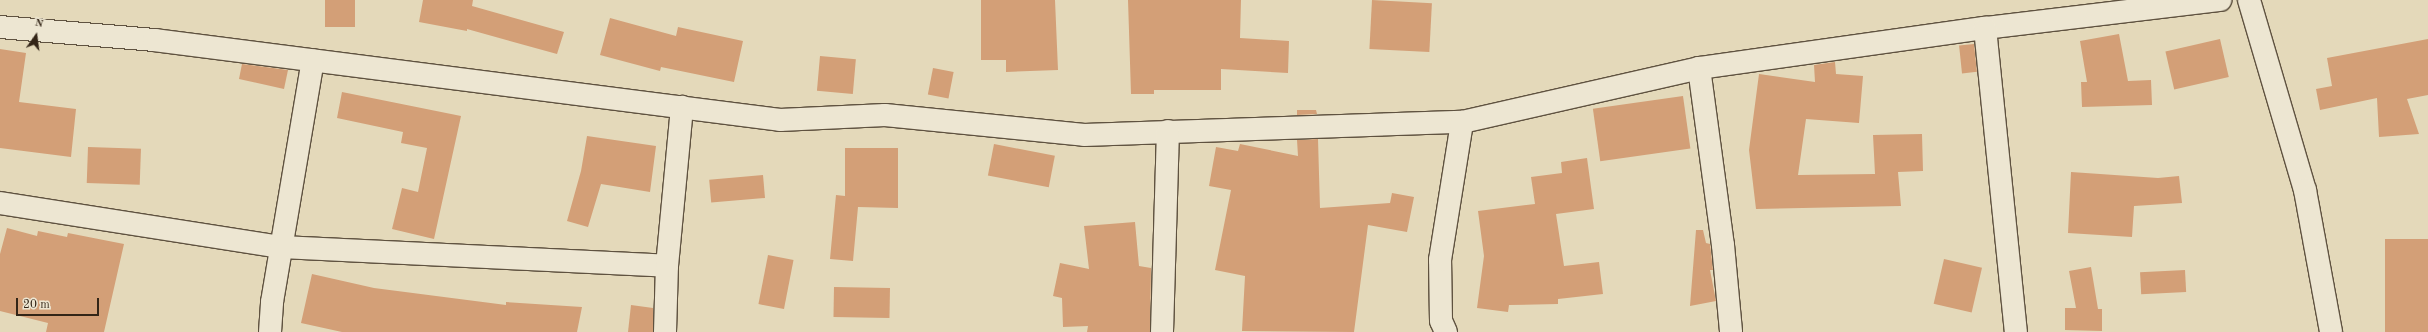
<!DOCTYPE html>
<html>
<head>
<meta charset="utf-8">
<style>
	body { margin:0 }
	#map { position:relative; width:2428px; height:332px; overflow:hidden; background:#e4d9ba; font-family:"Old Standard TT",serif }
	div>[style] { position:absolute }
	.building>* { inset:0; background:#d39f77; transform-origin:0 0 }
	.roads { filter:drop-shadow(1px 0 #5f5240) drop-shadow(-1px 0 #5f5240) drop-shadow(0 1px #5f5240) drop-shadow(0 -1px #5f5240) }
	.street>* { height:22px; margin:-11px; padding:0 11px; transform-origin:11px; border-radius:11px; background:#ede6d2 }
	span { translate:-50% -50%; white-space:nowrap; text-align:center; line-height:1.15; -webkit-text-stroke:3px #ede6d2; paint-order:stroke }
	.north { position:absolute; left:16px; top:16px; width:40px; height:40px; -webkit-text-stroke:3px #ede6d2; paint-order:stroke; rotate:14deg; font-size:11px; font-weight:700; line-height:16px; text-align:center; color:#332517 }
	.north::after { content:''; display:block; margin:auto; width:14px; height:18px; background:#332517; clip-path:polygon(50% 0,100% 100%,50% 72%,0 100%) }
	.scale { position:absolute; left:16px; top:298px; width:83px; height:18px; box-sizing:border-box; border:2px solid #332517; border-top:0; padding-left:5px; font-size:12px; line-height:14px; white-space:nowrap; color:#332517; -webkit-text-stroke:3px #ede6d2; paint-order:stroke }
</style>
</head>
<body>
<div id="map">
	<div class="building">
		<div style="left:325px;top:0;width:30px;height:27px"></div>
		<div style="clip-path:polygon(423px 0,473px 0,472px 6px,564px 32px,557px 54px,467px 29px,467px 31px,419px 22px)"></div>
		<div style="clip-path:polygon(981px 0,1055px 0,1058px 70px,1006px 72px,1006px 60px,981px 60px)"></div>
		<div style="clip-path:polygon(1128px 0,1241px 0,1240px 38px,1289px 41px,1288px 73px,1221px 69px,1221px 90px,1154px 90px,1154px 94px,1131px 94px)"></div>
		<div style="left:1372px;top:0;width:60px;height:49px;rotate:3deg"></div>
		<div style="clip-path:polygon(610px 18px,676px 36px,678px 27px,743px 41px,734px 82px,661px 67px,660px 71px,600px 55px)"></div>
		<div style="clip-path:polygon(2119px 34px,2128px 81px,2151px 80px,2152px 105px,2082px 107px,2081px 82px,2087px 82px,2080px 41px)"></div>
		<div style="left:2220px;top:39px;width:39px;height:56px;rotate:77deg"></div>
		<div style="clip-path:polygon(2428px 39px,2428px 95px,2407px 99px,2419px 134px,2379px 137px,2377px 98px,2320px 110px,2316px 89px,2332px 86px,2327px 58px)"></div>
		<div style="left:1974px;top:44px;width:28px;height:15px;rotate:84deg"></div>
		<div style="clip-path:polygon(0 49px,26px 53px,19px 102px,76px 109px,71px 157px,0 148px)"></div>
		<div style="left:820px;top:56px;width:36px;height:35px;rotate:5deg"></div>
		<div style="clip-path:polygon(1835px 62px,1836px 74px,1863px 76px,1859px 123px,1806px 119px,1798px 175px,1875px 174px,1873px 135px,1922px 134px,1923px 171px,1898px 172px,1901px 206px,1756px 209px,1749px 150px,1759px 74px,1815px 82px,1814px 65px)"></div>
		<div style="clip-path:polygon(242px 64px,288px 70px,284px 89px,239px 79px)"></div>
		<div style="left:933px;top:68px;width:21px;height:27px;rotate:11deg"></div>
		<div style="clip-path:polygon(342px 92px,461px 116px,434px 239px,392px 229px,402px 188px,418px 192px,427px 148px,401px 143px,403px 132px,337px 118px)"></div>
		<div style="left:1683px;top:96px;width:53px;height:91px;rotate:82deg"></div>
		<div style="clip-path:polygon(1297px 110px,1316px 110px,1317px 114px,1297px 115px)"></div>
		<div style="clip-path:polygon(587px 136px,656px 146px,650px 192px,601px 184px,588px 227px,567px 221px,581px 171px)"></div>
		<div style="clip-path:polygon(1318px 139px,1320px 208px,1390px 203px,1392px 193px,1414px 197px,1407px 232px,1368px 225px,1354px 332px,1242px 331px,1245px 276px,1215px 270px,1231px 190px,1209px 186px,1216px 147px,1238px 151px,1240px 144px,1298px 156px,1297px 140px)"></div>
		<div style="left:994px;top:144px;width:62px;height:32px;rotate:11deg"></div>
		<div style="left:88px;top:147px;width:53px;height:36px;rotate:2deg"></div>
		<div style="clip-path:polygon(845px 148px,898px 148px,898px 208px,858px 207px,853px 261px,830px 259px,836px 195px,845px 196px)"></div>
		<div style="clip-path:polygon(1587px 158px,1594px 209px,1556px 214px,1564px 266px,1599px 262px,1603px 294px,1558px 299px,1558px 304px,1509px 305px,1508px 312px,1477px 308px,1484px 256px,1478px 211px,1535px 204px,1531px 177px,1562px 173px,1561px 162px)"></div>
		<div style="clip-path:polygon(2071px 172px,2158px 178px,2179px 176px,2182px 203px,2134px 206px,2132px 237px,2068px 233px)"></div>
		<div style="left:763px;top:175px;width:23px;height:54px;rotate:85deg"></div>
		<div style="clip-path:polygon(1135px 222px,1139px 266px,1151px 268px,1150px 332px,1087px 332px,1088px 326px,1063px 327px,1062px 298px,1053px 296px,1060px 263px,1089px 269px,1084px 226px)"></div>
		<div style="clip-path:polygon(7px 228px,37px 236px,38px 231px,67px 237px,68px 233px,124px 244px,104px 332px,46px 332px,48px 323px,0 311px,0 254px)"></div>
		<div style="clip-path:polygon(1696px 230px,1703px 230px,1706px 243px,1710px 244px,1713px 270px,1710px 270px,1716px 301px,1690px 306px)"></div>
		<div style="left:2428px;top:239px;width:93px;height:43px;rotate:90deg"></div>
		<div style="left:768px;top:255px;width:26px;height:50px;rotate:11deg"></div>
		<div style="left:1944px;top:259px;width:39px;height:46px;rotate:13deg"></div>
		<div style="clip-path:polygon(2091px 267px,2098px 309px,2102px 309px,2102px 331px,2065px 330px,2065px 308px,2076px 308px,2069px 271px)"></div>
		<div style="left:2185px;top:270px;width:22px;height:45px;rotate:87deg"></div>
		<div style="clip-path:polygon(312px 274px,374px 288px,506px 305px,506px 302px,582px 307px,577px 332px,342px 332px,301px 323px)"></div>
		<div style="left:834px;top:287px;width:56px;height:30px;rotate:1deg"></div>
		<div style="clip-path:polygon(631px 305px,653px 308px,653px 332px,628px 332px)"></div>
	</div>
	<div class="roads">
		<div class="street">
			<div style="left:2249px;top:0;width:198px;rotate:73.6deg"></div>
			<div style="left:2305px;top:190px;width:144px;rotate:79.6deg"></div>
			<div style="left:0;top:27px;width:155px;rotate:4.8deg"></div>
			<div style="left:154px;top:40px;width:631px;rotate:7.28deg"></div>
			<div style="left:780px;top:120px;width:105px;rotate:-2.7deg"></div>
			<div style="left:885px;top:115px;width:200px;rotate:5.7deg"></div>
			<div style="left:1084px;top:135px;width:378px;rotate:-2deg"></div>
			<div style="left:1462px;top:122px;width:243px;rotate:-12.8deg"></div>
			<div style="left:1699px;top:68px;width:289px;rotate:-8deg"></div>
			<div style="left:1985px;top:28px;width:237px;rotate:-6.8deg"></div>
			<div style="left:1985px;top:28px;width:306px;rotate:84.2deg"></div>
			<div style="left:1699px;top:68px;width:179px;rotate:82.3deg"></div>
			<div style="left:1723px;top:245px;width:87px;rotate:84.7deg"></div>
			<div style="left:0;top:203px;width:285px;rotate:8.9deg"></div>
			<div style="left:282px;top:247px;width:385px;rotate:2.8deg"></div>
			<div style="left:270px;top:332px;width:30px;rotate:-86deg"></div>
			<div style="left:272px;top:302px;width:245px;rotate:-80.4deg"></div>
			<div style="left:665px;top:332px;width:66px;rotate:-88.3deg"></div>
			<div style="left:667px;top:266px;width:160px;rotate:-84.6deg"></div>
			<div style="left:1162px;top:332px;width:201px;rotate:-88.3deg"></div>
			<div style="left:1446px;top:332px;width:12px;rotate:-114deg"></div>
			<div style="left:1441px;top:321px;width:61px;rotate:-90.9deg"></div>
			<div style="left:1440px;top:260px;width:140px;rotate:-80.9deg"></div>
		</div>
	</div>
	<div class="north">N</div>
	<div class="scale">20 m</div>
</div>
</body>
</html>
